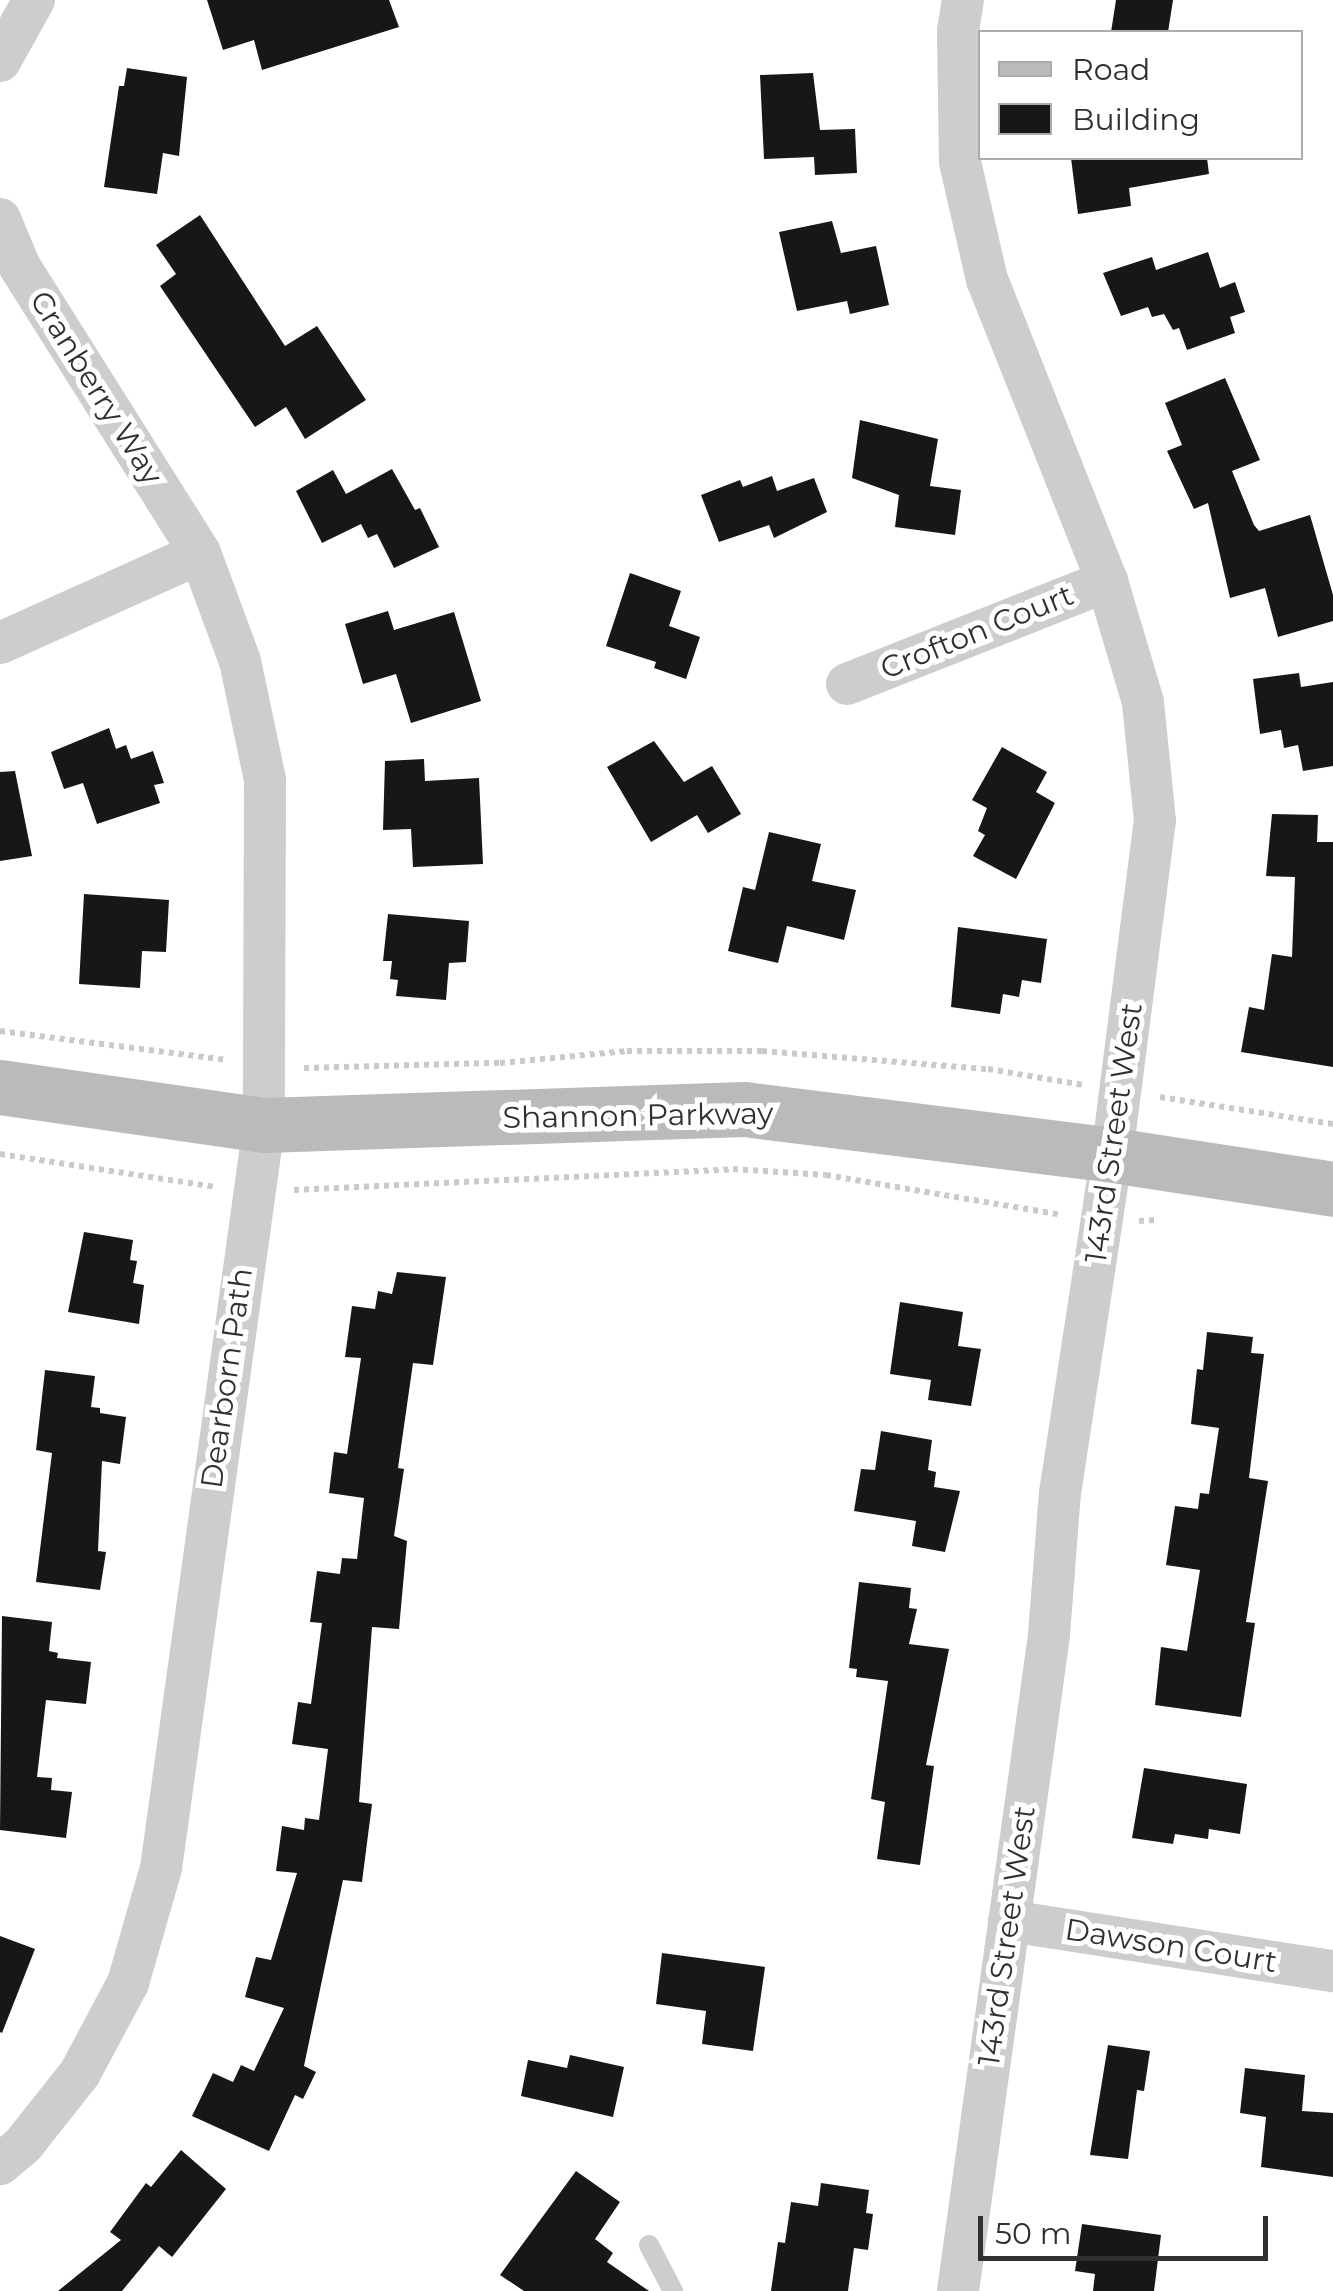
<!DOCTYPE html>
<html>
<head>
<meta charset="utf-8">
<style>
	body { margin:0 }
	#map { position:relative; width:1333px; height:2291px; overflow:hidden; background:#fff; font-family:Montserrat,sans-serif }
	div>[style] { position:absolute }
	.building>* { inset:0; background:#171717 }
	.path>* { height:6px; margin-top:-3px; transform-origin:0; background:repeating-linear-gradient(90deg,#cacaca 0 5px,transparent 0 10px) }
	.lane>* { height:20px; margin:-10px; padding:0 10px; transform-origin:10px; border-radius:10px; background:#cdcdcd }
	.street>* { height:42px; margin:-21px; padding:0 21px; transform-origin:21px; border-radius:21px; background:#cdcdcd }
	.secondary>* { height:55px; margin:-27.5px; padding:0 27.5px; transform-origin:27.5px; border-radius:27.5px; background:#bababa }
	span { translate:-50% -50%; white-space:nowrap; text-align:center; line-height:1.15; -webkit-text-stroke:10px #fff; paint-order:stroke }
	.street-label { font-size:30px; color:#303030 }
	.legend { position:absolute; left:978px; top:30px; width:325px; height:130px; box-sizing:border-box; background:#fff; border:2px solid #acacac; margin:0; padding:12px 18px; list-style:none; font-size:30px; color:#303030 }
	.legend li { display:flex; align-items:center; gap:20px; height:50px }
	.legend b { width:50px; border:2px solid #acacac }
	.scale { position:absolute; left:978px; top:2216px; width:290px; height:45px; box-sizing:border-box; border:5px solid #303030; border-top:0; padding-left:12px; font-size:30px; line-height:35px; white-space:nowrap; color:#303030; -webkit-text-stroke:8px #fff; paint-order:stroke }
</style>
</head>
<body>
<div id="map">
	<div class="building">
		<div style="clip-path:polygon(207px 0,389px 0,399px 27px,262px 70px,254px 40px,223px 50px)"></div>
		<div style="clip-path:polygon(1116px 0,1173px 0,1168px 32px,1111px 32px)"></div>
		<div style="clip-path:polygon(127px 68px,187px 77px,179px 156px,163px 153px,157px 194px,104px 187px,119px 86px,124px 86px)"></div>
		<div style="clip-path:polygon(813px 73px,820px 130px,855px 129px,857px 173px,815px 175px,814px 157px,764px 159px,760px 75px)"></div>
		<div style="clip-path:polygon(1071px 158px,1207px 158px,1209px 174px,1129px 188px,1131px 206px,1078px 214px)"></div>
		<div style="clip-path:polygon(200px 215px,285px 346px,317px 326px,366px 400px,305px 439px,286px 407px,255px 427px,160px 286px,176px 274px,156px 245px)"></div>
		<div style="clip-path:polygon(832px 221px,841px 253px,876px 246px,889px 305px,850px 314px,847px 301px,797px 311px,779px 232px)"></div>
		<div style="clip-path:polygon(1208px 252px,1220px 288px,1235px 282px,1245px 312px,1230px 317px,1235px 333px,1187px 350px,1179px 328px,1173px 330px,1164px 314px,1152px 317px,1148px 307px,1121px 316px,1103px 273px,1152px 257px,1156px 270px)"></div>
		<div style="clip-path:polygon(1225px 378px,1260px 460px,1232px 471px,1254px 525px,1259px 531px,1310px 515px,1333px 595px,1333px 621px,1278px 637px,1265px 588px,1230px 598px,1208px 503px,1194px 509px,1167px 451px,1182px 445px,1165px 403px)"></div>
		<div style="clip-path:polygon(860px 420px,938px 439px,930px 486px,961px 490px,955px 535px,895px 527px,899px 495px,852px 478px)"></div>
		<div style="clip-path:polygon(392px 469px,415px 510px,420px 508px,439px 547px,394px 568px,377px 534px,368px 538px,361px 524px,322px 543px,296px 491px,333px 470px,346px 494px)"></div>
		<div style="clip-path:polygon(772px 476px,777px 491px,814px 478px,827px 512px,774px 538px,769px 525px,719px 542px,701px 495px,740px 480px,743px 487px)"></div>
		<div style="clip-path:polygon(630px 573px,681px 591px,669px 626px,700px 637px,686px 679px,654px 668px,656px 662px,606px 646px)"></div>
		<div style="clip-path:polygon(388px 611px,394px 630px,454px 612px,481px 701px,411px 723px,396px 674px,363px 684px,345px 624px)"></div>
		<div style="clip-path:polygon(1299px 673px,1301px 687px,1333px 682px,1333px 766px,1303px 771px,1298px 745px,1284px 748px,1281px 730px,1260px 734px,1253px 679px)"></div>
		<div style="clip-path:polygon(109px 728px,116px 749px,126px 745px,131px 759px,153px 751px,164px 783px,154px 785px,160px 803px,97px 824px,83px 783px,64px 789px,51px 752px)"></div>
		<div style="clip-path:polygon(654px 741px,684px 782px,712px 766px,741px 814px,708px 833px,697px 815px,651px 842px,607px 767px)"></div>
		<div style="clip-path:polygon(1002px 747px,1047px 772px,1036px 792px,1055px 803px,1016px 879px,973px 856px,985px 835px,978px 831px,987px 808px,972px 800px)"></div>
		<div style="clip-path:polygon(424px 759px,425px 781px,479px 778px,483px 864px,413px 867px,411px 829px,383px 830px,385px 761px)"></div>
		<div style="clip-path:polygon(15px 771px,32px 856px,0 861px,0 772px)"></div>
		<div style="clip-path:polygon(1272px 814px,1318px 815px,1317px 842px,1333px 842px,1333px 1067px,1241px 1052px,1249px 1007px,1264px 1010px,1272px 954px,1292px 957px,1295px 877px,1266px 876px)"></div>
		<div style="clip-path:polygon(769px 832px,821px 844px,812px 881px,856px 890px,844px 940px,787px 926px,778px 963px,728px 951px,743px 887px,755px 890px)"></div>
		<div style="clip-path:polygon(84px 894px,169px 900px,166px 952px,142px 951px,140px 988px,79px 984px)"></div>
		<div style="clip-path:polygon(388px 914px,469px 921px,466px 962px,449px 963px,446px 1000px,396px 996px,398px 980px,390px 979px,392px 961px,383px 961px)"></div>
		<div style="clip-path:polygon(958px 927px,1047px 939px,1041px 983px,1022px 980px,1019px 997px,1003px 994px,1000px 1014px,951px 1007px)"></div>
		<div style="clip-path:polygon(84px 1232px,133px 1240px,130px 1260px,137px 1261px,133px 1283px,144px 1285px,139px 1324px,68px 1312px)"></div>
		<div style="clip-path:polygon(397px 1272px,446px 1277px,433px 1365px,413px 1363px,398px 1468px,404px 1469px,394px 1536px,407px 1541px,399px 1629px,372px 1627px,359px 1802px,372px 1804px,362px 1882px,343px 1880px,304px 2066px,316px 2072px,303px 2099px,295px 2095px,269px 2151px,192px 2116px,213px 2073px,233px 2082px,241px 2065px,254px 2071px,284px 2008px,245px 1997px,256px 1957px,271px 1960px,297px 1873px,276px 1871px,282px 1826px,304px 1830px,305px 1818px,319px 1820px,328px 1749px,292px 1744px,298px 1702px,311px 1704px,322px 1623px,310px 1622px,317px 1571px,340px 1574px,342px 1558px,357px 1559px,364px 1498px,329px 1493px,334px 1452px,347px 1454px,361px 1358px,345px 1357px,352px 1306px,375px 1309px,378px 1291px,392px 1294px)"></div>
		<div style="clip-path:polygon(900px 1302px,963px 1312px,958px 1346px,981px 1349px,971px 1406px,928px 1400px,931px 1380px,890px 1374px)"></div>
		<div style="clip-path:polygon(1207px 1332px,1253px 1337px,1251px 1353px,1264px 1354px,1249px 1478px,1268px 1481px,1246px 1622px,1255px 1623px,1241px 1717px,1155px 1705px,1161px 1647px,1187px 1651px,1200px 1570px,1166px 1565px,1175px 1506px,1198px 1509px,1200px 1493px,1209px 1494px,1219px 1428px,1191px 1424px,1197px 1369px,1203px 1370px)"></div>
		<div style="clip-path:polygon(45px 1370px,95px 1376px,91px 1407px,100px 1408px,100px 1413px,126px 1417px,120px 1464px,102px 1461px,98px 1551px,106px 1552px,100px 1590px,36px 1582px,52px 1453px,36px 1450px)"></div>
		<div style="clip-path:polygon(881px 1431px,932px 1440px,928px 1470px,936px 1472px,934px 1487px,960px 1491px,945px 1552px,912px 1546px,916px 1521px,854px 1511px,861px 1469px,875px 1470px)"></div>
		<div style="clip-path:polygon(859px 1582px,911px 1588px,909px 1608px,917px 1609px,909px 1644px,949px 1649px,926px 1765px,934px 1766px,920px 1865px,877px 1859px,885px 1802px,871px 1799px,888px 1681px,856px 1677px,857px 1669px,849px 1668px)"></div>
		<div style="clip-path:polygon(2px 1616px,52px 1622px,49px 1651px,58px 1653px,57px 1658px,91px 1662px,86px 1704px,46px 1700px,37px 1777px,52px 1778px,51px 1790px,72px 1792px,66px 1838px,0 1830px)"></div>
		<div style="clip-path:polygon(1144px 1768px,1247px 1784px,1240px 1834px,1209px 1829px,1208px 1839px,1175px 1834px,1173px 1844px,1132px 1838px)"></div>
		<div style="clip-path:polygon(0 1936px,35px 1949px,2px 2033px,0 2032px)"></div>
		<div style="clip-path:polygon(662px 1953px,765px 1967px,753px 2051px,702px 2044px,706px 2011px,656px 2004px)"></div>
		<div style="clip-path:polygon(1108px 2045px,1150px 2051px,1144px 2091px,1137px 2090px,1128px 2159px,1090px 2155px)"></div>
		<div style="clip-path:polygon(570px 2055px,624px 2067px,613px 2117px,521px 2096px,528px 2060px,567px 2068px)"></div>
		<div style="clip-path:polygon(1245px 2068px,1305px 2075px,1302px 2111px,1333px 2113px,1333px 2177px,1261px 2167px,1266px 2117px,1240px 2113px)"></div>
		<div style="clip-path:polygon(181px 2150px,226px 2189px,172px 2257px,159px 2246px,122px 2291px,58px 2291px,121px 2240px,110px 2232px,146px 2183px,151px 2187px)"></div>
		<div style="clip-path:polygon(576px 2171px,620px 2202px,595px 2239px,613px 2253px,607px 2262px,649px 2291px,524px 2291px,500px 2275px)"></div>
		<div style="clip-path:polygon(821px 2183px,869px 2190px,866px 2213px,873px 2214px,868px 2250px,854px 2248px,848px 2291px,771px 2291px,778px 2242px,785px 2243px,791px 2202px,818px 2206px)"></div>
		<div style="clip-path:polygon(1082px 2224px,1161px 2235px,1154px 2291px,1093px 2291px,1095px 2274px,1075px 2271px)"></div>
	</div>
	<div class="path">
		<div style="left:0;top:1031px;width:229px;rotate:7.3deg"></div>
		<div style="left:304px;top:1068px;width:196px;rotate:-1.5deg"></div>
		<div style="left:500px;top:1063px;width:128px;rotate:-5.4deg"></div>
		<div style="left:627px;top:1051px;width:135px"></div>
		<div style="left:762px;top:1051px;width:227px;rotate:4.6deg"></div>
		<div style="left:988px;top:1069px;width:97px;rotate:9.5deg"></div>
		<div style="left:1160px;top:1097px;width:175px;rotate:8.9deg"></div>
		<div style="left:0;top:1154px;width:219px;rotate:8.7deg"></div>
		<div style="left:294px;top:1190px;width:440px;rotate:-2.7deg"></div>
		<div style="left:733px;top:1169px;width:93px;rotate:3.7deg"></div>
		<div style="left:826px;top:1175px;width:239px;rotate:9.6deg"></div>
		<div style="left:1139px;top:1221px;width:17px;rotate:-3deg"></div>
	</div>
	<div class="lane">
		<div style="left:649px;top:2245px;width:52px;rotate:62.4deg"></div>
	</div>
	<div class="street">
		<div style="left:0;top:61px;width:70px;rotate:-60.9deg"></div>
		<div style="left:0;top:219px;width:52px;rotate:67.4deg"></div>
		<div style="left:20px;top:267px;width:338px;rotate:57.8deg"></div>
		<div style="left:200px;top:553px;width:115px;rotate:69.7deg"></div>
		<div style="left:240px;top:661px;width:122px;rotate:78.1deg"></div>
		<div style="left:265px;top:780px;width:345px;rotate:90.2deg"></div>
		<div style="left:264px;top:1125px;width:750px;rotate:97.89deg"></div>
		<div style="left:161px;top:1868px;width:120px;rotate:106deg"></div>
		<div style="left:128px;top:1983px;width:102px;rotate:118.1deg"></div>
		<div style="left:80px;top:2073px;width:92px;rotate:128.4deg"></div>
		<div style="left:23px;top:2145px;width:30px;rotate:140deg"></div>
		<div style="left:0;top:643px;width:219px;rotate:-24.2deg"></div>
		<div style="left:847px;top:684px;width:280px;rotate:-21.6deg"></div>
		<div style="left:1009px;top:1921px;width:328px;rotate:8.8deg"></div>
		<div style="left:958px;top:2291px;width:662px;rotate:-82.1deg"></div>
		<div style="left:1049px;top:1635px;width:142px;rotate:-85.6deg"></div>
		<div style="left:1060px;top:1493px;width:342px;rotate:-81.3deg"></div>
		<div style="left:1112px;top:1155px;width:337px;rotate:-82.7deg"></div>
		<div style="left:1155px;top:821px;width:120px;rotate:-95.8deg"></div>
		<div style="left:1143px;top:702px;width:126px;rotate:-106.6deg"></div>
		<div style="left:1107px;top:581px;width:324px;rotate:-111.7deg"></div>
		<div style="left:987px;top:280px;width:121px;rotate:-102.9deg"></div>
		<div style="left:960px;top:162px;width:131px;rotate:-90.9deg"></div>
		<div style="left:958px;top:31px;width:31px;rotate:-81deg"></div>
	</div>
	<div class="secondary">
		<div style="left:0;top:1087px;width:267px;rotate:8.2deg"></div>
		<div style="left:264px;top:1125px;width:480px;rotate:-1.9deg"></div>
		<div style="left:744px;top:1109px;width:371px;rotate:7.1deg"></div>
		<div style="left:1112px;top:1155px;width:224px;rotate:8.7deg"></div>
	</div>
	<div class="street-label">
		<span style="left:96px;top:388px;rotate:58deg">Cranberry Way</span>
		<span style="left:977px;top:632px;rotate:-22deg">Crofton Court</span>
		<span style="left:638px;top:1116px;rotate:-1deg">Shannon Parkway</span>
		<span style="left:1114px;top:1133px;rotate:-82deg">143rd Street West</span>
		<span style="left:227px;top:1378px;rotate:-82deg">Dearborn Path</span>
		<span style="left:1007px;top:1936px;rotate:-82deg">143rd Street West</span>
		<span style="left:1171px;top:1946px;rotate:9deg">Dawson Court</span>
	</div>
	<ul class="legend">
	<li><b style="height:12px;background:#bababa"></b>Road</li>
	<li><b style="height:28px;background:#171717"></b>Building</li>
	</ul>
	<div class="scale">50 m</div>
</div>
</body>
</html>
